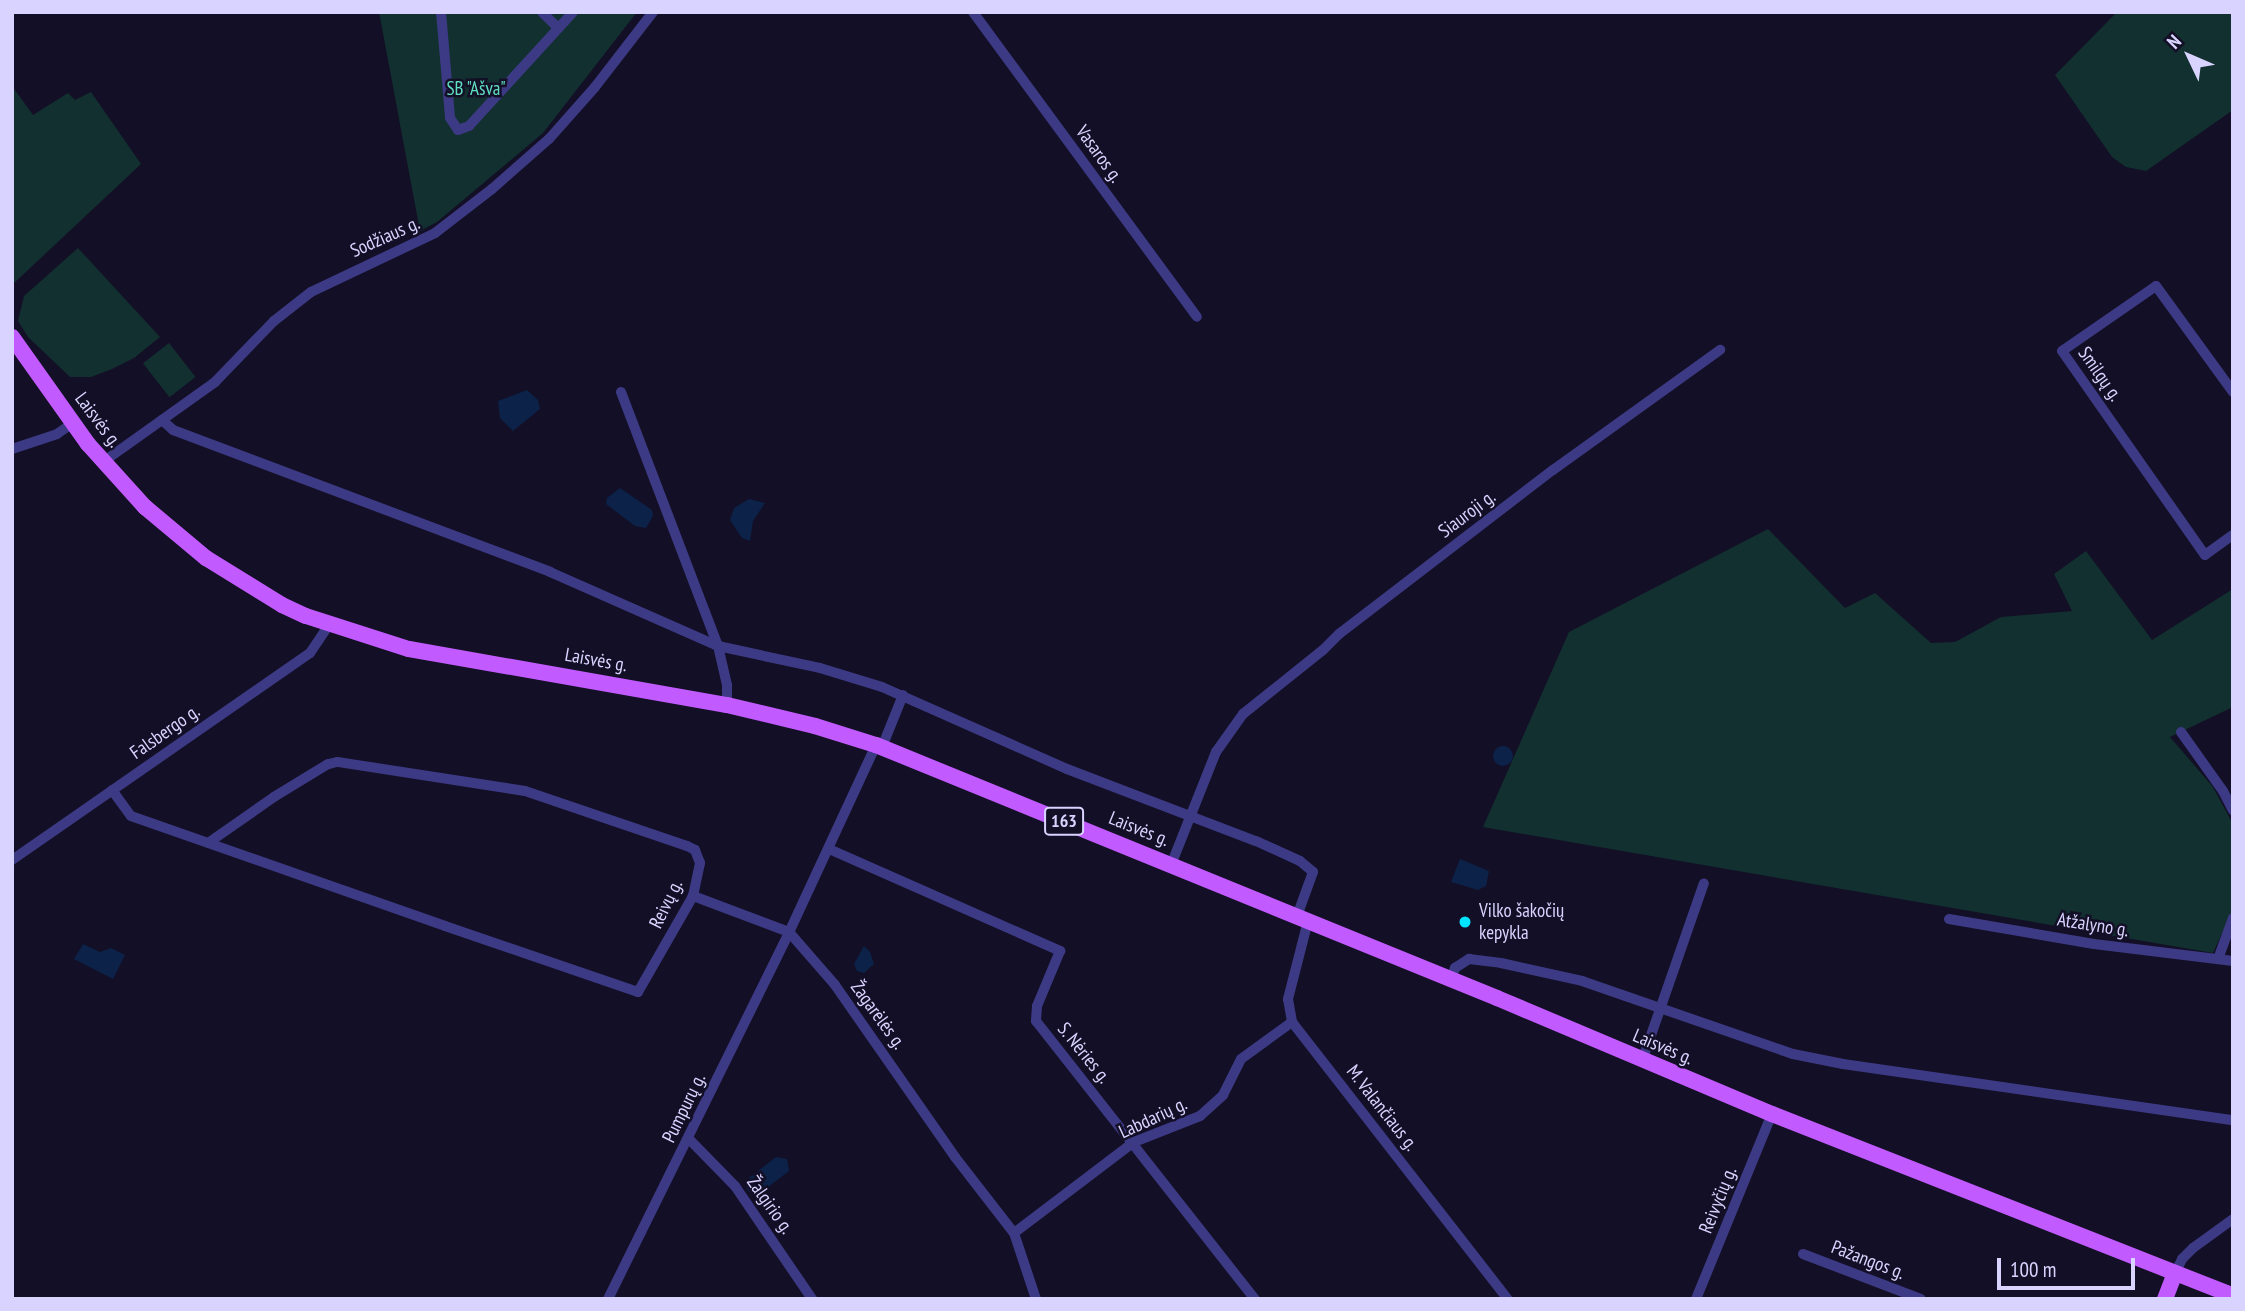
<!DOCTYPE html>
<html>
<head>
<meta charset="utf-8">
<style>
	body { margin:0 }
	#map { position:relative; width:2245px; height:1311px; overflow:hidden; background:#130f26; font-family:"PT Sans Narrow",sans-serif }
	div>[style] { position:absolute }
	.green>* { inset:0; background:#12302f; transform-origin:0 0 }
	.water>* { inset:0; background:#0c2248 }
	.round { border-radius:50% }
	.minor>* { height:10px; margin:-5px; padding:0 5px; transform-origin:5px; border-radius:5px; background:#3d3a85 }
	.primary>* { height:16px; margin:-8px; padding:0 8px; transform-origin:8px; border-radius:8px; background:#c25bff }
	.dots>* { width:19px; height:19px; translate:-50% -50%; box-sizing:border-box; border:4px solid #130f26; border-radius:50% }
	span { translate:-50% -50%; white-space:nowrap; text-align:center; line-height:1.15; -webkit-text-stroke:5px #130f26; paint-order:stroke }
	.shield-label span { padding:2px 5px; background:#130f26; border:2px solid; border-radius:5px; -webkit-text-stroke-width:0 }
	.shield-label { font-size:18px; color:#d9d4ff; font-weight:700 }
	.park-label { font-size:19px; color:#5fe0c0 }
	.street-label { font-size:19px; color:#d9d4ff }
	.poi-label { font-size:19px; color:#d9d4ff }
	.left { translate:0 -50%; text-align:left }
	.frame { position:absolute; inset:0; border:14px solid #d9d4ff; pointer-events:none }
	.north { position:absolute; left:2154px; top:21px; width:70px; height:70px; -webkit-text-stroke:5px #130f26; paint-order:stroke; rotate:314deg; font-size:19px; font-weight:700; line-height:28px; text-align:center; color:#d9d4ff }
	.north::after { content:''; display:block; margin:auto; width:24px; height:32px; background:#d9d4ff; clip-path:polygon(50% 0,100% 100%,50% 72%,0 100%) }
	.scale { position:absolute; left:1997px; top:1258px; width:138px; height:32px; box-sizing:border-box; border:4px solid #d9d4ff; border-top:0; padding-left:9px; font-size:21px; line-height:24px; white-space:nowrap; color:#d9d4ff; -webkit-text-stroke:5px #130f26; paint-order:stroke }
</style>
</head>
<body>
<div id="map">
	<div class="green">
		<div style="clip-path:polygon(379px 12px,637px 12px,543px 133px,437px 222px,420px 231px)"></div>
		<div style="clip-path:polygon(2117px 12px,2233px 12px,2233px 110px,2146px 171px,2126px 167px,2112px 157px,2055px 75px)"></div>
		<div style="clip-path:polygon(12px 86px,33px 115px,68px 93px,75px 100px,91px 92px,141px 164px,12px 285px)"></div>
		<div style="clip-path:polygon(78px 248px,160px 337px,134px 358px,112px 369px,91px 377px,70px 377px,28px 337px,18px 321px,24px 296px)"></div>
		<div style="left:169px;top:343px;width:43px;height:33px;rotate:52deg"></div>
		<div style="clip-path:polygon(1768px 529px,1845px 608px,1875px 593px,1931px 643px,1955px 642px,2001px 617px,2072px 611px,2054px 574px,2086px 551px,2152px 640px,2233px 589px,2233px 707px,2170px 737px,2213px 787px,2233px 824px,2233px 924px,2224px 929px,2213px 953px,1483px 827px,1569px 632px)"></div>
	</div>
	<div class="water">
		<div style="clip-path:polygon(527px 390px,538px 400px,540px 409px,513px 431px,500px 418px,498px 401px)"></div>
		<div style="clip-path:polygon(620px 488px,652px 510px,653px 516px,646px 528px,635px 526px,606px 504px,607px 498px)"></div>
		<div style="clip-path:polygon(749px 499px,765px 503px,753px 521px,750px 541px,742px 538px,730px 520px,734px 508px)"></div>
		<div class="round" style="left:1493px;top:746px;width:20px;height:20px"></div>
		<div style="clip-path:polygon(1460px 859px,1489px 871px,1486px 886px,1478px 890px,1451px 882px)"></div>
		<div style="clip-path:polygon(83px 944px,100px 952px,111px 948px,125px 955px,113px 979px,74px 959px)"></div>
		<div style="clip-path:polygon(864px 946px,870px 952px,874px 964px,864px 973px,857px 971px,854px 964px)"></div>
		<div style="clip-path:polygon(776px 1157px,787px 1159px,789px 1171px,759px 1194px,749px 1192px,746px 1187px,749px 1178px)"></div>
	</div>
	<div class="minor">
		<div style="left:441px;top:12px;width:106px;rotate:85.1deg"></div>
		<div style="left:450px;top:118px;width:14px;rotate:56deg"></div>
		<div style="left:458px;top:130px;width:12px;rotate:-20deg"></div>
		<div style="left:469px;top:126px;width:154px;rotate:-47.6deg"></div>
		<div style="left:542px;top:12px;width:23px;rotate:45deg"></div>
		<div style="left:973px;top:12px;width:378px;rotate:53.7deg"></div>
		<div style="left:621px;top:392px;width:272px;rotate:69.1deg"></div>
		<div style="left:718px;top:646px;width:40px;rotate:77deg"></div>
		<div style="left:727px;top:685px;width:20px;rotate:90deg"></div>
		<div style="left:2233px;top:392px;width:131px;rotate:-126deg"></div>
		<div style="left:2156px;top:286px;width:114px;rotate:145.3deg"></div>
		<div style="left:2062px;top:351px;width:249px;rotate:55deg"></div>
		<div style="left:2205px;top:555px;width:34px;rotate:-36deg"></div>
		<div style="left:162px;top:420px;width:15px;rotate:42deg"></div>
		<div style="left:173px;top:430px;width:403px;rotate:20.6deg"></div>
		<div style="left:550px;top:572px;width:184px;rotate:23.8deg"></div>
		<div style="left:718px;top:646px;width:104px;rotate:12.2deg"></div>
		<div style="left:820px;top:668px;width:65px;rotate:17deg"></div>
		<div style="left:882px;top:687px;width:202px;rotate:23.9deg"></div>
		<div style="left:1067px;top:769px;width:202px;rotate:20.9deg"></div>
		<div style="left:1256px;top:841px;width:48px;rotate:24.4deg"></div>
		<div style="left:1300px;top:861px;width:17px;rotate:40deg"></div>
		<div style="left:1313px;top:872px;width:47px;rotate:110deg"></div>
		<div style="left:12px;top:449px;width:47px;rotate:-18.4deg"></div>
		<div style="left:57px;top:434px;width:19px;rotate:-35deg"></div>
		<div style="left:103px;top:462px;width:138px;rotate:-35.5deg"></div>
		<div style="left:215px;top:382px;width:85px;rotate:-46deg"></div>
		<div style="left:274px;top:321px;width:47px;rotate:-38.1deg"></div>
		<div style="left:311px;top:292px;width:137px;rotate:-25.4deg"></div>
		<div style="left:435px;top:233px;width:72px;rotate:-37.7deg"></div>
		<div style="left:492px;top:189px;width:76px;rotate:-41.3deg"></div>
		<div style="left:549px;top:139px;width:69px;rotate:-48.5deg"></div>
		<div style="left:595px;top:87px;width:95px;rotate:-52.3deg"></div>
		<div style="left:2181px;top:732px;width:72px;rotate:54.6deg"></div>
		<div style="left:2223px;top:791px;width:22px;rotate:63deg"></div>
		<div style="left:876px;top:745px;width:206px;rotate:114.9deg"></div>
		<div style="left:789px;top:932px;width:70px;rotate:49deg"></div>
		<div style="left:835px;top:985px;width:210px;rotate:55.1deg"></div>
		<div style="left:955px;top:1157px;width:96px;rotate:52.2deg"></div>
		<div style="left:1014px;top:1233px;width:70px;rotate:71.6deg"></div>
		<div style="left:882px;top:747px;width:56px;rotate:-68deg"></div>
		<div style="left:112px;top:790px;width:32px;rotate:54deg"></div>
		<div style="left:131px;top:816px;width:333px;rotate:19.3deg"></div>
		<div style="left:445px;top:926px;width:204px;rotate:18.9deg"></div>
		<div style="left:638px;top:992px;width:111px;rotate:-60.2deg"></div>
		<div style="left:693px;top:896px;width:34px;rotate:-78deg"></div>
		<div style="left:700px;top:863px;width:14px;rotate:-111deg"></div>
		<div style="left:695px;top:850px;width:9px;rotate:-153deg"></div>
		<div style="left:687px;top:846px;width:171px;rotate:-161.2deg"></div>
		<div style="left:525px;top:791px;width:190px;rotate:-171.2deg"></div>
		<div style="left:337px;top:762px;width:9px;rotate:167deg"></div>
		<div style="left:328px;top:764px;width:63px;rotate:148.6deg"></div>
		<div style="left:274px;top:797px;width:80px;rotate:145.1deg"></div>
		<div style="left:829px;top:849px;width:253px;rotate:23.8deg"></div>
		<div style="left:1060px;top:951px;width:60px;rotate:112.7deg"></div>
		<div style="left:1037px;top:1006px;width:15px;rotate:94deg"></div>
		<div style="left:1036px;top:1021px;width:354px;rotate:51.8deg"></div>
		<div style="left:12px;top:860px;width:363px;rotate:-34.8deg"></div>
		<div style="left:310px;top:653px;width:34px;rotate:-56deg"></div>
		<div style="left:1171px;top:865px;width:122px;rotate:-68.3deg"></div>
		<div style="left:1216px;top:752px;width:47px;rotate:-54.6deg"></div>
		<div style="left:1243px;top:714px;width:102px;rotate:-38.7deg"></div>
		<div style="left:1323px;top:650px;width:23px;rotate:-45deg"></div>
		<div style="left:1339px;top:634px;width:270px;rotate:-37.5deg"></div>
		<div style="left:1553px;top:470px;width:206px;rotate:-35.7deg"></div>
		<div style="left:1949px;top:919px;width:147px;rotate:9.8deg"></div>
		<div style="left:2094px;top:944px;width:140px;rotate:7deg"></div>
		<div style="left:1308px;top:921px;width:81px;rotate:104.4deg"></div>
		<div style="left:1288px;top:999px;width:23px;rotate:80deg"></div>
		<div style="left:1292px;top:1022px;width:351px;rotate:52.1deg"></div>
		<div style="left:2218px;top:959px;width:44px;rotate:-69.9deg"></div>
		<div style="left:1451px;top:980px;width:13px;rotate:-72deg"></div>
		<div style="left:1455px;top:968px;width:17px;rotate:-33deg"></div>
		<div style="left:1469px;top:959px;width:32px;rotate:7deg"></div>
		<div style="left:1501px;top:963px;width:83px;rotate:12.5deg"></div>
		<div style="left:1582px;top:981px;width:223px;rotate:19.1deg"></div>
		<div style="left:1793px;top:1054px;width:51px;rotate:11.3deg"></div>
		<div style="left:1843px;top:1064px;width:394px;rotate:8.2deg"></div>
		<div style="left:1642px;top:1061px;width:188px;rotate:-70.8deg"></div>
		<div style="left:689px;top:1139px;width:66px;rotate:45.6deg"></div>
		<div style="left:735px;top:1186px;width:137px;rotate:55.7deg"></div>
		<div style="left:1014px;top:1233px;width:151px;rotate:-37.2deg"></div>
		<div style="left:1134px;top:1142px;width:71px;rotate:-21.5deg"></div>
		<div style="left:1200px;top:1116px;width:31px;rotate:-42deg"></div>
		<div style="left:1223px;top:1095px;width:40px;rotate:-63.4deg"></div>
		<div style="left:1241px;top:1059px;width:63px;rotate:-36deg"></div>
		<div style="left:1803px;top:1254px;width:126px;rotate:20.9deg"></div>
		<div style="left:2175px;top:1273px;width:16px;rotate:-63deg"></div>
		<div style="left:2182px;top:1259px;width:16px;rotate:-45deg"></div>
		<div style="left:2193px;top:1248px;width:49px;rotate:-35.9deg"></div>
		<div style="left:608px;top:1299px;width:409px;rotate:-63.7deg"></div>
		<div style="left:789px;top:932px;width:103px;rotate:-159.4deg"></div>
		<div style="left:1696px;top:1299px;width:200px;rotate:-67.7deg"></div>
	</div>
	<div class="primary">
		<div style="left:12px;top:337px;width:131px;rotate:54.6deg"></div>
		<div style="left:88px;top:444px;width:85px;rotate:47.9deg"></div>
		<div style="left:145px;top:507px;width:80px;rotate:39.9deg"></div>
		<div style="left:206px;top:558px;width:89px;rotate:31.7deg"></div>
		<div style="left:282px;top:605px;width:26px;rotate:25deg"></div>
		<div style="left:306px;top:616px;width:108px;rotate:17.8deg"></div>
		<div style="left:409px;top:649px;width:323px;rotate:10deg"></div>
		<div style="left:727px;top:705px;width:90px;rotate:13.4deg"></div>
		<div style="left:815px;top:726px;width:64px;rotate:17.3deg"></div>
		<div style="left:876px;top:745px;width:671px;rotate:22.17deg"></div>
		<div style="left:1497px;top:998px;width:298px;rotate:22.9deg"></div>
		<div style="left:1772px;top:1114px;width:496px;rotate:21.5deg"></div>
		<div style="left:2165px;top:1299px;width:28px;rotate:-69deg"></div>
	</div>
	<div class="dots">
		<div style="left:1465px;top:922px;background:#00e5ff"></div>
	</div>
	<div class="shield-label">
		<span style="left:1064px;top:821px">163</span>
	</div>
	<div class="park-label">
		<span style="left:476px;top:89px">SB "Ašva"</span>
	</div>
	<div class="street-label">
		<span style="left:1099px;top:154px;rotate:54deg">Vasaros g.</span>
		<span style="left:385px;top:237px;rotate:-24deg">Sodžiaus g.</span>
		<span style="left:2100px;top:374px;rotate:55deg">Smilgų g.</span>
		<span style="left:98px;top:420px;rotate:53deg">Laisvės g.</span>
		<span style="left:1467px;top:514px;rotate:-37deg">Siauroji g.</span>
		<span style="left:596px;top:660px;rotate:10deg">Laisvės g.</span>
		<span style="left:165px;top:732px;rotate:-35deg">Falsbergo g.</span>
		<span style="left:1139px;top:829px;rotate:22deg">Laisvės g.</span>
		<span style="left:666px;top:904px;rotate:-64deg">Reivų g.</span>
		<span style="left:2093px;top:925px;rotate:9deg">Atžalyno g.</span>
		<span style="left:878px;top:1015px;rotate:54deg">Žagarėlės g.</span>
		<span style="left:1663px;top:1047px;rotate:23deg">Laisvės g.</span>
		<span style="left:1084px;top:1053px;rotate:51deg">S. Nėries g.</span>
		<span style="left:684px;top:1108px;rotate:-64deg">Pumpurų g.</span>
		<span style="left:1382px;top:1108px;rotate:52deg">M. Valančiaus g.</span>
		<span style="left:1153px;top:1118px;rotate:-25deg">Labdarių g.</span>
		<span style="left:1718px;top:1200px;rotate:-68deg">Reivyčių g.</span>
		<span style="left:770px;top:1205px;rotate:55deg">Žalgirio g.</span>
		<span style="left:1868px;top:1260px;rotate:21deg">Pažangos g.</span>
	</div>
	<div class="poi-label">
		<span class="left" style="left:1479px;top:922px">Vilko šakočių<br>kepykla</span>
	</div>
	<div class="frame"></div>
	<div class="north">N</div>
	<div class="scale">100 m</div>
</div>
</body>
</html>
